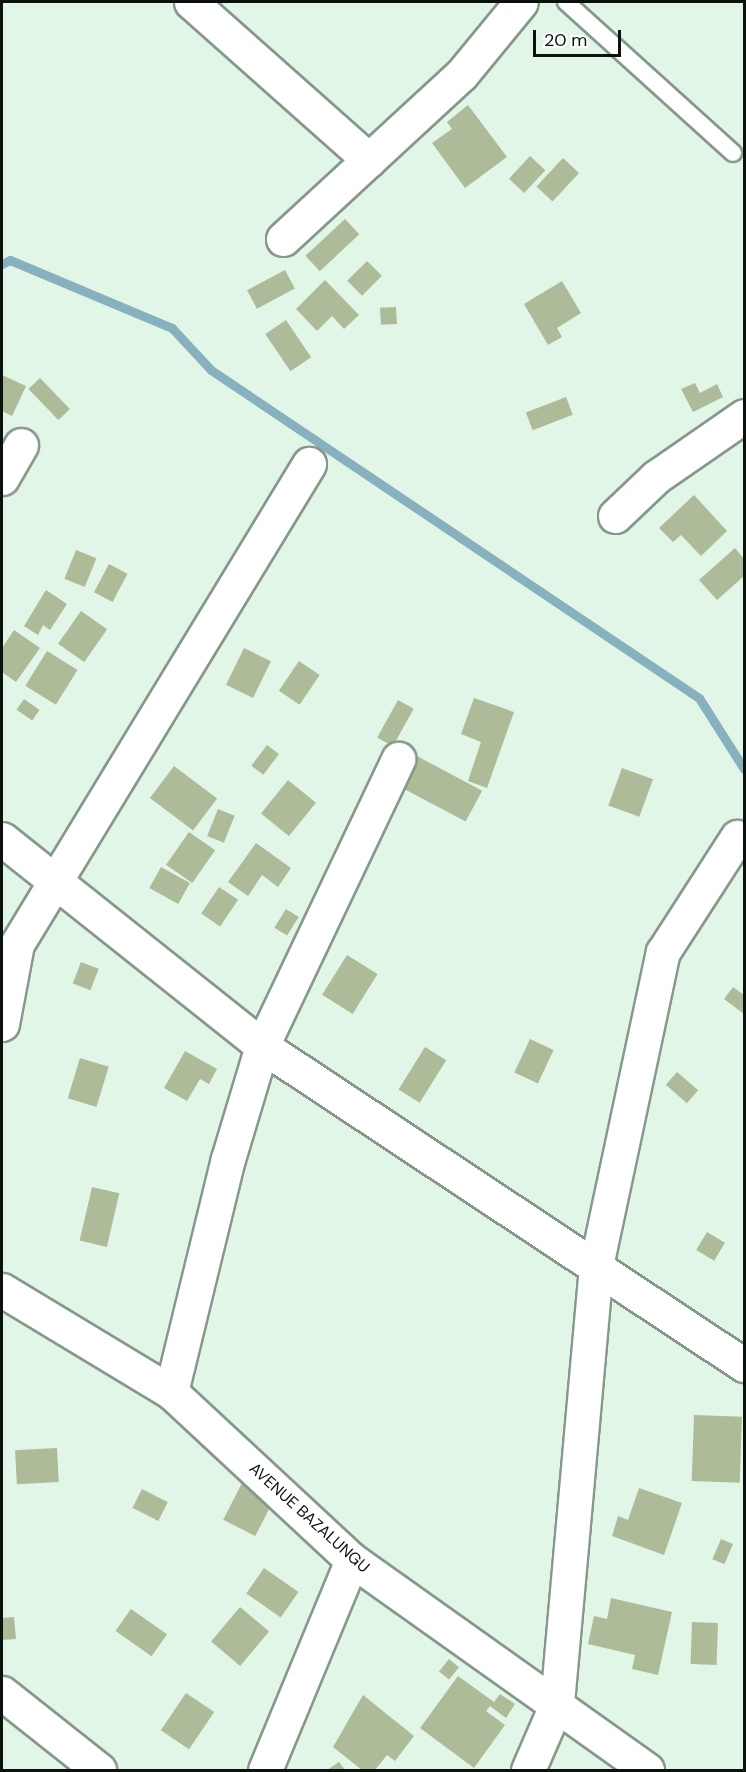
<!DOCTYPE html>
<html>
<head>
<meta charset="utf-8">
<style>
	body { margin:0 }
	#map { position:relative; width:746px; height:1772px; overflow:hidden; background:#e2f6e8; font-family:"DM Sans",sans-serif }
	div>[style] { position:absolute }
	.stream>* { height:9px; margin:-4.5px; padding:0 4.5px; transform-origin:4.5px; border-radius:4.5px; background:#87b1bf }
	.building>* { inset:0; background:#adbb98; transform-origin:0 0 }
	.roads { filter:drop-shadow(2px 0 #86988c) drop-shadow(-2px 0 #86988c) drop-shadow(0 2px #86988c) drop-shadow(0 -2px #86988c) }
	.service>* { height:16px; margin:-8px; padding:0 8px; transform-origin:8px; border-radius:8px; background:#fff }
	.minor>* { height:33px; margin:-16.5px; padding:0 16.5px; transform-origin:16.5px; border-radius:16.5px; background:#fff }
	span { translate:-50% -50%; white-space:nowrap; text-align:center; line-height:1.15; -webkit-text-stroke:4.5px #fff; paint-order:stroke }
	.street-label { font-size:16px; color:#0b120d }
	.frame { position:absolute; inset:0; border:3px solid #0b120d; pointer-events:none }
	.scale { position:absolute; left:533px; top:30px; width:88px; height:27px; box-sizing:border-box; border:3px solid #0b120d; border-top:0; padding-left:8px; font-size:18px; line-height:21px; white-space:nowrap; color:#0b120d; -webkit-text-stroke:4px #fff; paint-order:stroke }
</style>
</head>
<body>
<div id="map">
	<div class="stream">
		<div style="left:2px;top:264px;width:9px;rotate:-27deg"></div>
		<div style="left:10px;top:260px;width:176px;rotate:22.8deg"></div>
		<div style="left:172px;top:328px;width:57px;rotate:47.1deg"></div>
		<div style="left:211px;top:370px;width:588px;rotate:33.91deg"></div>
		<div style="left:699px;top:698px;width:84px;rotate:57.6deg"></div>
	</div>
	<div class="building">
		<div style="clip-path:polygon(468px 105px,507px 157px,465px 188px,432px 143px,452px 129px,447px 122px)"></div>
		<div style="left:530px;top:156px;width:21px;height:31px;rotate:43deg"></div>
		<div style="left:563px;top:158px;width:22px;height:39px;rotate:43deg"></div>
		<div style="left:345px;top:219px;width:21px;height:54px;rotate:47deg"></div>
		<div style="left:367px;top:261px;width:21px;height:28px;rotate:45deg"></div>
		<div style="left:285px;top:270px;width:21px;height:43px;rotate:62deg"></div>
		<div style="clip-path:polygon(325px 280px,359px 315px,344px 329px,332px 316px,317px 331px,296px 309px)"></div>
		<div style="clip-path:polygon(562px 281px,581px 313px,557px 328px,562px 337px,548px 345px,524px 304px)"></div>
		<div style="left:396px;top:307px;width:17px;height:16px;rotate:87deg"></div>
		<div style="left:286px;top:320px;width:45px;height:25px;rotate:56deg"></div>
		<div style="clip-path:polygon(2px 375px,26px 386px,12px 416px,2px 411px)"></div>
		<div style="left:40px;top:378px;width:43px;height:16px;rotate:46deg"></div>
		<div style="clip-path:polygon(695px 383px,700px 393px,717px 384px,723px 397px,693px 412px,681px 389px)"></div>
		<div style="left:566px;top:397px;width:19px;height:43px;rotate:69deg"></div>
		<div style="clip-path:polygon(694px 495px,727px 531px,701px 556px,681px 535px,673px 542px,659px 528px)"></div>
		<div style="clip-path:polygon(735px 548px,744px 559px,744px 576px,717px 600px,699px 580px)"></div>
		<div style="left:76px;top:550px;width:22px;height:31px;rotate:22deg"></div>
		<div style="left:109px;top:564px;width:21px;height:32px;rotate:28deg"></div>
		<div style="clip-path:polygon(46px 590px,67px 604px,50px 630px,43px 625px,38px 635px,24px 626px)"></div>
		<div style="left:81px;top:611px;width:32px;height:40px;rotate:35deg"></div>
		<div style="clip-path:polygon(14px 630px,40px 648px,16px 682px,2px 672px,2px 648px)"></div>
		<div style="left:244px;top:648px;width:30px;height:41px;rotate:26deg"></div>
		<div style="left:47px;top:651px;width:36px;height:41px;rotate:32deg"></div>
		<div style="left:299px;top:661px;width:25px;height:36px;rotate:34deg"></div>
		<div style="clip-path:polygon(474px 698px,514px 712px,487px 788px,468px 781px,481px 742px,461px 734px)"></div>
		<div style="left:24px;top:699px;width:19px;height:13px;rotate:35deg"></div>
		<div style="left:398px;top:700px;width:18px;height:43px;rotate:29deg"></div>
		<div style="left:267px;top:745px;width:15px;height:26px;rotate:37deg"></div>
		<div style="left:415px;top:755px;width:76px;height:35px;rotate:28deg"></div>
		<div style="left:174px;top:766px;width:54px;height:40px;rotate:37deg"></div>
		<div style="left:622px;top:768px;width:33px;height:40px;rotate:20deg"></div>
		<div style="left:288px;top:780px;width:36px;height:43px;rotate:39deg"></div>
		<div style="left:218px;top:809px;width:18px;height:29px;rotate:22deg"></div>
		<div style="left:189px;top:832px;width:32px;height:40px;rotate:35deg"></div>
		<div style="clip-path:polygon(256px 843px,291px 868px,278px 887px,262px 875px,248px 896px,228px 882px)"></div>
		<div style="left:161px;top:867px;width:33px;height:24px;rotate:29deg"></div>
		<div style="left:219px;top:887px;width:23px;height:32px;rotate:34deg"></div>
		<div style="left:286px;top:909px;width:15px;height:22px;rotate:32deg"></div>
		<div style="left:347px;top:955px;width:36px;height:47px;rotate:32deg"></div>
		<div style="left:81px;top:962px;width:19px;height:23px;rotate:21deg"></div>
		<div style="clip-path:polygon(733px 987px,744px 995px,744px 1014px,724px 999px)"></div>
		<div style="left:530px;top:1039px;width:26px;height:37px;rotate:25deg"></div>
		<div style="left:425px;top:1047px;width:25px;height:50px;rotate:32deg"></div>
		<div style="clip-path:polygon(185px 1051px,217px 1069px,209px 1084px,200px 1079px,187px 1101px,164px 1088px)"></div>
		<div style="left:80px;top:1058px;width:30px;height:42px;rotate:17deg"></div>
		<div style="left:677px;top:1072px;width:28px;height:17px;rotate:41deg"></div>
		<div style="left:92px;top:1187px;width:28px;height:55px;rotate:13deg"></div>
		<div style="left:707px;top:1232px;width:21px;height:21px;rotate:31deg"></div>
		<div style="left:694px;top:1415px;width:48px;height:66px;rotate:2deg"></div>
		<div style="left:57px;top:1448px;width:34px;height:42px;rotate:87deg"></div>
		<div style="left:245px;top:1477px;width:36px;height:48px;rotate:27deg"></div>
		<div style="clip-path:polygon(639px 1488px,682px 1503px,664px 1555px,612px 1536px,618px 1516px,628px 1520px)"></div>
		<div style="left:142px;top:1489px;width:29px;height:21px;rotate:27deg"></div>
		<div style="left:721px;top:1539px;width:13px;height:22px;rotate:23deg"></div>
		<div style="left:264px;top:1568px;width:42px;height:31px;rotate:35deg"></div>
		<div style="clip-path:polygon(611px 1598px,672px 1612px,658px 1675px,632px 1669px,635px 1655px,588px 1644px,594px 1616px,607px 1619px)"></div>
		<div style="left:240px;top:1607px;width:38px;height:45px;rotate:40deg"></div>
		<div style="left:131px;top:1609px;width:44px;height:27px;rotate:35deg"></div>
		<div style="clip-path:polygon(14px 1617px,16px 1639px,2px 1640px,2px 1618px)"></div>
		<div style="left:692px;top:1622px;width:26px;height:42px;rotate:2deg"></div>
		<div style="left:449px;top:1659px;width:13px;height:16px;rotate:39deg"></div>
		<div style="clip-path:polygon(458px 1676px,494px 1702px,500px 1694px,515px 1704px,506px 1718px,490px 1706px,486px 1711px,505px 1725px,474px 1768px,420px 1728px)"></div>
		<div style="left:186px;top:1693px;width:34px;height:45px;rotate:34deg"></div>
		<div style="clip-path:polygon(363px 1695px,414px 1736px,395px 1761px,387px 1755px,375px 1770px,362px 1770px,333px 1747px)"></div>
		<div style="clip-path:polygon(339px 1762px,345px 1770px,327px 1770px)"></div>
	</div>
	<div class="roads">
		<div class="service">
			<div style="left:566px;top:2px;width:225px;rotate:42.1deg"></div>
		</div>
		<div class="minor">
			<div style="left:191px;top:2px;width:238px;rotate:41.6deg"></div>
			<div style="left:283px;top:239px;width:242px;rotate:-42.7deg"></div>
			<div style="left:461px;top:75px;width:94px;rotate:-50.6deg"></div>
			<div style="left:2px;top:478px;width:38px;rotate:-60deg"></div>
			<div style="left:615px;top:516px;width:57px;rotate:-43.6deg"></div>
			<div style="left:656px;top:477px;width:107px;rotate:-34.7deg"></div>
			<div style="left:2px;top:839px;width:332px;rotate:38.5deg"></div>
			<div style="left:262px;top:1046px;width:578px;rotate:33.5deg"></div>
			<div style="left:2px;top:1024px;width:81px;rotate:-79.4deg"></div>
			<div style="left:17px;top:944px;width:562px;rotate:-58.69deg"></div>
			<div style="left:2px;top:1290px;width:197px;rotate:31.1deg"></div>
			<div style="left:171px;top:1392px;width:247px;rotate:42.9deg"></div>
			<div style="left:352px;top:1560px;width:362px;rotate:35.4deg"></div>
			<div style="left:171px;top:1392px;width:240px;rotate:-76.3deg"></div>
			<div style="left:228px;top:1159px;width:118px;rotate:-73.3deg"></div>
			<div style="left:262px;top:1046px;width:318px;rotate:-64.6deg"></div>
			<div style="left:2px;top:1693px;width:124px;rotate:38.4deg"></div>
			<div style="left:265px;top:1770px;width:227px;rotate:-67.5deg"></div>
			<div style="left:528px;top:1770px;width:73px;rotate:-66.6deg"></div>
			<div style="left:557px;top:1703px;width:439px;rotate:-84.9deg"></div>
			<div style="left:596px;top:1266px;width:321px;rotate:-78deg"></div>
			<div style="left:663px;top:952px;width:137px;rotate:-57.2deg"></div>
		</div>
	</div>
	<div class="street-label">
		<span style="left:309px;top:1518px;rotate:42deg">AVENUE BAZALUNGU</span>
	</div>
	<div class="frame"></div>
	<div class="scale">20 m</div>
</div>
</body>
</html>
